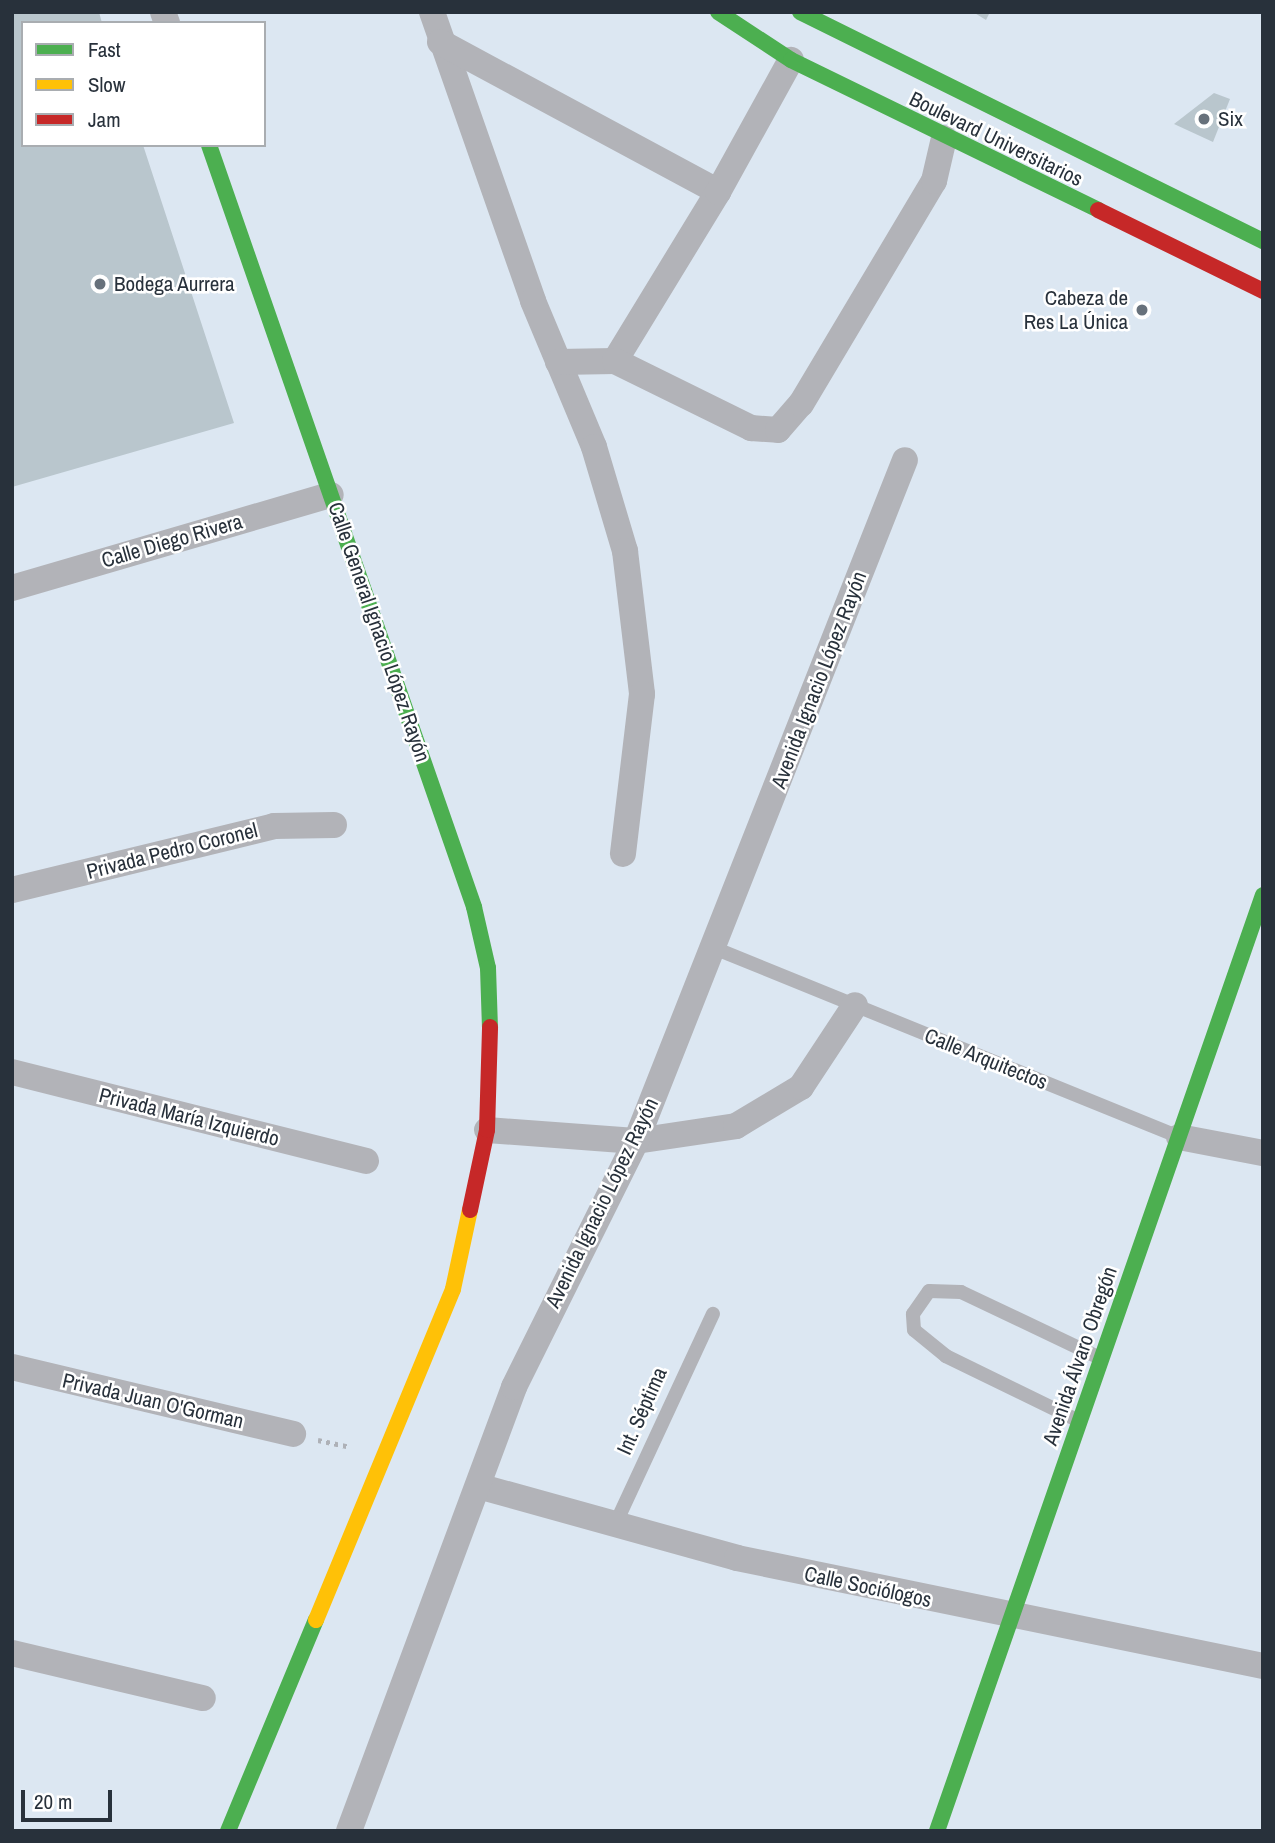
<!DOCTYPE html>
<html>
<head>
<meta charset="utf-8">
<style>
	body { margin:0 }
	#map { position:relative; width:1275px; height:1843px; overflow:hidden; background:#dce7f2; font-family:"Archivo Narrow",sans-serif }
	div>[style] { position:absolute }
	.building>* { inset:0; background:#b9c6cd }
	.path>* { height:4.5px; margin-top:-2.25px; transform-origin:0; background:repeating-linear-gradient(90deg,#aeb1b7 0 3.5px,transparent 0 8.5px) }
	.lane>* { height:14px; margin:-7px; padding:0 7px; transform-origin:7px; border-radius:7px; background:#b2b3b8 }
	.street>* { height:26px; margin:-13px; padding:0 13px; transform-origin:13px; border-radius:13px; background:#b2b3b8 }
	.fast>* { height:16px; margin:-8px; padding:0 8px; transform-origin:8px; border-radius:8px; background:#4caf50 }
	.slow>* { height:16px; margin:-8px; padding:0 8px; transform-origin:8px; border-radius:8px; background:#ffc107 }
	.jam>* { height:16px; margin:-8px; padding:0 8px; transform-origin:8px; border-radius:8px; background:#c62828 }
	.dots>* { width:19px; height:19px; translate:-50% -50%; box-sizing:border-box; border:4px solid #fff; border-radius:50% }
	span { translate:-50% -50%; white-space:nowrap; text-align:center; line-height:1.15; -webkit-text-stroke:5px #fff; paint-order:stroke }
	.poi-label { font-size:21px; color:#28313b }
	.left { translate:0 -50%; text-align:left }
	.right { translate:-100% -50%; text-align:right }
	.street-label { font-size:21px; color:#28313b }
	.frame { position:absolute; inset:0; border:14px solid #28313b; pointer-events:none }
	.legend { position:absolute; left:21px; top:21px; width:245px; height:126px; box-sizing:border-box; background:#fff; border:2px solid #a9adb1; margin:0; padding:9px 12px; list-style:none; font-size:21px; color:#28313b }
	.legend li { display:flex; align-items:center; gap:14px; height:35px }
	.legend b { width:35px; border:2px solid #a9adb1 }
	.scale { position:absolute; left:21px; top:1790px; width:91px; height:32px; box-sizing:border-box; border:4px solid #28313b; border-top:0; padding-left:9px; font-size:21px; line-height:24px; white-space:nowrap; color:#28313b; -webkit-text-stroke:5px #fff; paint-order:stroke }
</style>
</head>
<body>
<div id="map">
	<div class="building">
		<div style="clip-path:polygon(12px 12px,99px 12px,102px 23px,23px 23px,23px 145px,143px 145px,234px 423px,12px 487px)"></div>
		<div style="clip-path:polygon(973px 12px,990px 12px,986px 20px)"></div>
		<div style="clip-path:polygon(1214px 93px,1230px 99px,1213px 142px,1174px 124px)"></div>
	</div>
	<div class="path">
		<div style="left:318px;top:1440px;width:33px;rotate:12deg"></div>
	</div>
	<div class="lane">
		<div style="left:714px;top:948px;width:500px;rotate:22.1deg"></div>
		<div style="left:1079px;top:1421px;width:148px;rotate:-154deg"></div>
		<div style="left:946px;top:1356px;width:41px;rotate:-140.9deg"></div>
		<div style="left:914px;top:1330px;width:16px;rotate:-94deg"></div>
		<div style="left:913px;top:1314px;width:28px;rotate:-55deg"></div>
		<div style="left:929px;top:1291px;width:32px;rotate:2deg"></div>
		<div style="left:961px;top:1292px;width:154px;rotate:25.4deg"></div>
		<div style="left:614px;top:1527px;width:235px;rotate:-65.1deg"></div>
	</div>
	<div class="street">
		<div style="left:163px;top:12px;width:12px;rotate:70deg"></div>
		<div style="left:432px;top:12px;width:306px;rotate:70.7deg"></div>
		<div style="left:533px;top:301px;width:158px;rotate:67.3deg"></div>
		<div style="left:594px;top:447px;width:109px;rotate:73.4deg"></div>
		<div style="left:625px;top:551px;width:144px;rotate:83.2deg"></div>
		<div style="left:642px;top:694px;width:161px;rotate:96.8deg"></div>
		<div style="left:440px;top:42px;width:316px;rotate:28.3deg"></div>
		<div style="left:718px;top:192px;width:198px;rotate:121.4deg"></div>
		<div style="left:718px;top:192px;width:151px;rotate:-61.1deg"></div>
		<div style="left:558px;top:362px;width:57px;rotate:-1deg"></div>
		<div style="left:615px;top:361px;width:152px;rotate:26.2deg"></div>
		<div style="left:751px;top:428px;width:27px;rotate:4deg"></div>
		<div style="left:778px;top:430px;width:35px;rotate:-49deg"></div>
		<div style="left:801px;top:404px;width:260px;rotate:-59.2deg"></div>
		<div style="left:934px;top:181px;width:44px;rotate:-76.9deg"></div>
		<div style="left:12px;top:588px;width:332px;rotate:-16.3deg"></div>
		<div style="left:12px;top:890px;width:270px;rotate:-13.7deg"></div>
		<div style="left:274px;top:826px;width:60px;rotate:-1deg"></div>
		<div style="left:12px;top:1072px;width:365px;rotate:14.1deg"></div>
		<div style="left:487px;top:1130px;width:149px;rotate:4.2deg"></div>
		<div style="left:636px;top:1141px;width:101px;rotate:-8.5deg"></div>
		<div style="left:736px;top:1126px;width:76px;rotate:-31deg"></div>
		<div style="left:801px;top:1087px;width:98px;rotate:-56.6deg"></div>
		<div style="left:1179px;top:1137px;width:86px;rotate:10.8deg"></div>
		<div style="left:12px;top:1367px;width:289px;rotate:13.4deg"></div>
		<div style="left:478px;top:1486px;width:269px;rotate:15.5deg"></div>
		<div style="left:737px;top:1558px;width:537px;rotate:11.6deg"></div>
		<div style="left:12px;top:1653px;width:196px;rotate:13.3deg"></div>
		<div style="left:349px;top:1831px;width:474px;rotate:-69.6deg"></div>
		<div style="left:514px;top:1387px;width:275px;rotate:-63.6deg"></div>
		<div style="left:636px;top:1141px;width:732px;rotate:-68.45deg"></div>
	</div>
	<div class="fast">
		<div style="left:718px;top:12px;width:87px;rotate:33.3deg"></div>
		<div style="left:791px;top:60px;width:342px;rotate:26deg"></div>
		<div style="left:800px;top:12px;width:517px;rotate:26.32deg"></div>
		<div style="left:209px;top:145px;width:807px;rotate:70.82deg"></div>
		<div style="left:474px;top:907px;width:63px;rotate:77.1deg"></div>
		<div style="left:488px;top:968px;width:59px;rotate:88.1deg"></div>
		<div style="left:228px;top:1831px;width:229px;rotate:-67.4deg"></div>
		<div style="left:937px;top:1831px;width:991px;rotate:-70.8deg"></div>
	</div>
	<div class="slow">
		<div style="left:316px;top:1620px;width:358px;rotate:-67.5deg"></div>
		<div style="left:453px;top:1289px;width:81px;rotate:-77.9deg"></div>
	</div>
	<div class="jam">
		<div style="left:1098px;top:210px;width:184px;rotate:26.1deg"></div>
		<div style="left:470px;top:1210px;width:82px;rotate:-78deg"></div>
		<div style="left:487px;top:1130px;width:103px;rotate:-88.3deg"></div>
	</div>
	<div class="dots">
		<div style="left:1204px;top:119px;background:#67717b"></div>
		<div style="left:100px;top:284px;background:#67717b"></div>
		<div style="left:1142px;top:310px;background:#67717b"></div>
	</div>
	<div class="poi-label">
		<span class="left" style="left:1218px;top:119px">Six</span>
		<span class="left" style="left:114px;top:284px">Bodega Aurrera</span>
		<span class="right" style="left:1128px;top:310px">Cabeza de<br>Res La Única</span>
	</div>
	<div class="street-label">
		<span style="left:996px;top:139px;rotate:26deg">Boulevard Universitarios</span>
		<span style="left:172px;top:541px;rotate:-16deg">Calle Diego Rivera</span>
		<span style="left:379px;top:632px;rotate:71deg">Calle General Ignacio López Rayón</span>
		<span style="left:819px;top:680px;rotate:-69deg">Avenida Ignacio López Rayón</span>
		<span style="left:172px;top:851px;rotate:-14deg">Privada Pedro Coronel</span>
		<span style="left:986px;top:1059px;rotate:22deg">Calle Arquitectos</span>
		<span style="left:189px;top:1117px;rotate:14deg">Privada María Izquierdo</span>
		<span style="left:602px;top:1203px;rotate:-64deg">Avenida Ignacio López Rayón</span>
		<span style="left:1080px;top:1356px;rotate:-71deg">Avenida Álvaro Obregón</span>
		<span style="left:153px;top:1401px;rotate:13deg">Privada Juan O'Gorman</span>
		<span style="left:642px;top:1411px;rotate:-66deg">Int. Séptima</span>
		<span style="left:868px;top:1587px;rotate:12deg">Calle Sociólogos</span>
	</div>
	<div class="frame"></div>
	<ul class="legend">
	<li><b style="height:9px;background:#4caf50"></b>Fast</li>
	<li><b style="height:9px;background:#ffc107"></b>Slow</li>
	<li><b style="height:9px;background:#c62828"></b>Jam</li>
	</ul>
	<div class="scale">20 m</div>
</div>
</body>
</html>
